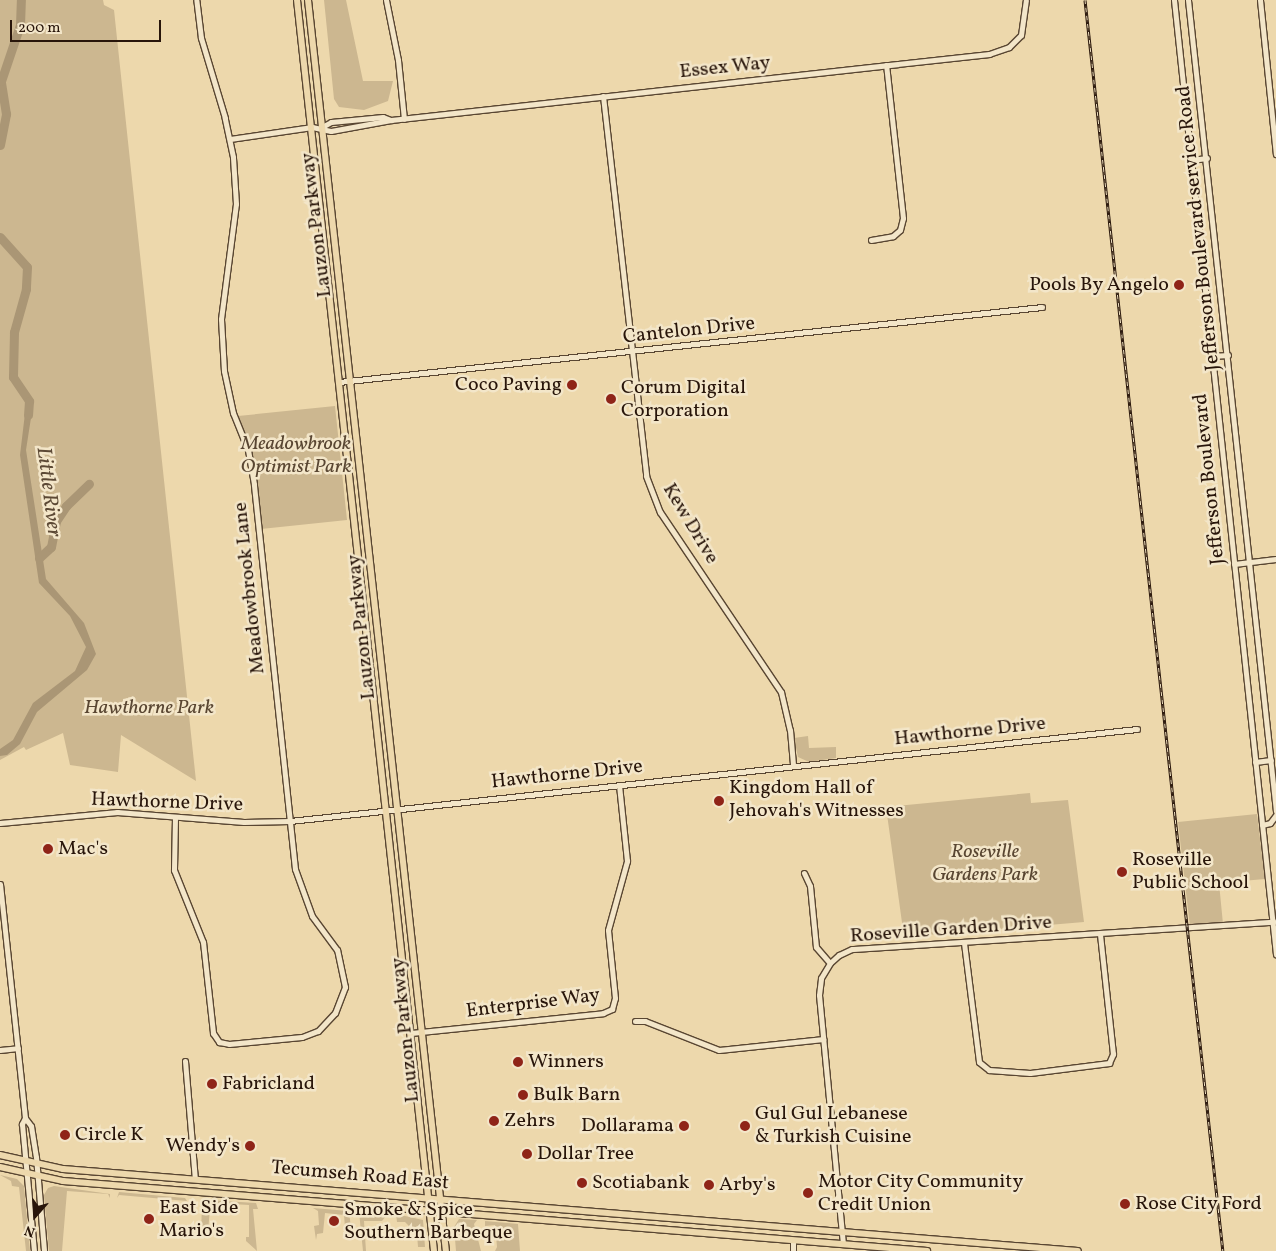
<!DOCTYPE html>
<html>
<head>
<meta charset="utf-8">
<style>
	body { margin:0 }
	#map { position:relative; width:1276px; height:1251px; overflow:hidden; background:#edd8ac; font-family:Vollkorn,serif }
	div>[style] { position:absolute }
	.green>* { inset:0; background:#ccb790 }
	.water>* { inset:0; background:#aa9675 }
	.river>* { height:9px; margin:-4.5px; padding:0 4.5px; transform-origin:4.5px; border-radius:4.5px; background:#aa9675 }
	.roads { filter:drop-shadow(1px 0 #594632) drop-shadow(-1px 0 #594632) drop-shadow(0 1px #594632) drop-shadow(0 -1px #594632) }
	.minor>* { height:5px; margin:-2.5px; padding:0 2.5px; transform-origin:2.5px; border-radius:2.5px; background:#f3e6c9 }
	.major>* { height:6px; margin:-3px; padding:0 3px; transform-origin:3px; border-radius:3px; background:#edd8ac }
	.rail>* { height:3px; margin-top:-1.5px; transform-origin:0; background:repeating-linear-gradient(90deg,#f3e6c9 0 4px,#28150a 0 8px); box-sizing:border-box; border-block:1px solid #28150a }
	.dots>* { width:14px; height:14px; translate:-50% -50%; box-sizing:border-box; border:2px solid #f3e6c9; border-radius:50% }
	span { translate:-50% -50%; white-space:nowrap; text-align:center; line-height:1.15; -webkit-text-stroke:5px #f3e6c9; paint-order:stroke }
	.street-label { font-size:20px; color:#28150a }
	.poi-label { font-size:20px; color:#28150a }
	.right { translate:-100% -50%; text-align:right }
	.left { translate:0 -50%; text-align:left }
	.park-label { font-size:20px; color:#594632; font-style:italic }
	.water-label { font-size:21px; color:#5c4935; font-style:italic }
	.north { position:absolute; left:10px; top:1191px; width:50px; height:50px; -webkit-text-stroke:4px #f3e6c9; paint-order:stroke; rotate:199deg; font-size:14px; font-weight:700; line-height:20px; text-align:center; color:#28150a }
	.north::after { content:''; display:block; margin:auto; width:18px; height:22px; background:#28150a; clip-path:polygon(50% 0,100% 100%,50% 72%,0 100%) }
	.scale { position:absolute; left:10px; top:20px; width:151px; height:22px; box-sizing:border-box; border:2px solid #28150a; border-top:0; padding-left:6px; font-size:15px; line-height:18px; white-space:nowrap; color:#28150a; -webkit-text-stroke:4px #f3e6c9; paint-order:stroke }
</style>
</head>
<body>
<div id="map">
	<div class="green">
		<div style="clip-path:polygon(0 0,103px 0,104px 5px,114px 10px,196px 781px,121px 735px,118px 772px,70px 765px,63px 733px,26px 750px,24px 747px,0 760px)"></div>
		<div style="clip-path:polygon(324px 0,346px 0,363px 81px,393px 81px,388px 101px,364px 110px,339px 107px,334px 99px)"></div>
		<div style="clip-path:polygon(335px 406px,347px 520px,261px 529px,254px 470px,238px 416px)"></div>
		<div style="clip-path:polygon(808px 736px,809px 748px,836px 747px,836px 758px,809px 762px,798px 757px,794px 738px)"></div>
		<div style="clip-path:polygon(1030px 793px,1031px 803px,1068px 800px,1084px 922px,904px 937px,886px 807px)"></div>
		<div style="clip-path:polygon(1257px 814px,1265px 879px,1219px 883px,1223px 924px,1190px 927px,1178px 822px)"></div>
		<div style="clip-path:polygon(0 1175px,17px 1179px,24px 1186px,30px 1251px,26px 1251px,19px 1187px,12px 1186px,11px 1181px)"></div>
		<div style="clip-path:polygon(54px 1186px,110px 1194px,110px 1198px,108px 1194px,67px 1191px,62px 1251px,49px 1251px,44px 1195px,48px 1188px)"></div>
		<div style="clip-path:polygon(119px 1192px,185px 1198px,187px 1201px,119px 1195px,117px 1198px)"></div>
		<div style="clip-path:polygon(208px 1200px,256px 1203px,258px 1209px,253px 1209px,257px 1251px,246px 1241px,246px 1237px,249px 1237px,249px 1205px,214px 1203px,214px 1207px,210px 1207px,208px 1233px,212px 1235px,201px 1234px,202px 1204px)"></div>
		<div style="clip-path:polygon(313px 1208px,349px 1211px,352px 1237px,346px 1239px,344px 1215px,325px 1213px,323px 1233px,317px 1234px,316px 1240px,314px 1226px,319px 1225px,318px 1211px)"></div>
		<div style="clip-path:polygon(359px 1212px,386px 1216px,382px 1221px,364px 1221px,366px 1251px,363px 1251px)"></div>
		<div style="clip-path:polygon(396px 1214px,423px 1220px,425px 1247px,418px 1247px,417px 1234px,405px 1222px,397px 1222px)"></div>
		<div style="clip-path:polygon(459px 1219px,477px 1220px,474px 1224px,481px 1251px,456px 1251px,454px 1227px)"></div>
		<div style="clip-path:polygon(485px 1221px,518px 1224px,520px 1251px,495px 1251px,497px 1247px,495px 1225px,485px 1226px)"></div>
	</div>
	<div class="water">
		<div style="clip-path:polygon(26px 405px,33px 405px,26px 450px,46px 579px,84px 623px,96px 654px,87px 670px,37px 712px,20px 744px,7px 755px,0 756px,0 749px,13px 740px,33px 703px,75px 671px,86px 647px,70px 616px,39px 583px,20px 455px)"></div>
	</div>
	<div class="river">
		<div style="left:0;top:145px;width:32px;rotate:-79deg"></div>
		<div style="left:6px;top:114px;width:33px;rotate:-99deg"></div>
		<div style="left:1px;top:81px;width:59px;rotate:-71.3deg"></div>
		<div style="left:20px;top:25px;width:25px;rotate:-88deg"></div>
		<div style="left:0;top:237px;width:40px;rotate:48deg"></div>
		<div style="left:27px;top:267px;width:22px;rotate:93deg"></div>
		<div style="left:26px;top:289px;width:45px;rotate:105.6deg"></div>
		<div style="left:14px;top:332px;width:45px;rotate:91.3deg"></div>
		<div style="left:13px;top:377px;width:29px;rotate:56deg"></div>
		<div style="left:29px;top:401px;width:14px;rotate:94deg"></div>
		<div style="left:39px;top:558px;width:16px;rotate:-43deg"></div>
		<div style="left:51px;top:547px;width:26px;rotate:-79deg"></div>
		<div style="left:56px;top:521px;width:18px;rotate:-56deg"></div>
		<div style="left:66px;top:506px;width:32px;rotate:-44deg"></div>
	</div>
	<div class="roads">
		<div class="minor">
			<div style="left:386px;top:0;width:61px;rotate:78.7deg"></div>
			<div style="left:398px;top:60px;width:59px;rotate:84.2deg"></div>
			<div style="left:1174px;top:0;width:960px;rotate:83.9deg"></div>
			<div style="left:1188px;top:0;width:816px;rotate:83.81deg"></div>
			<div style="left:1260px;top:0;width:155px;rotate:84.1deg"></div>
			<div style="left:603px;top:96px;width:382px;rotate:83.5deg"></div>
			<div style="left:646px;top:476px;width:39px;rotate:69deg"></div>
			<div style="left:660px;top:512px;width:217px;rotate:56.1deg"></div>
			<div style="left:781px;top:692px;width:39px;rotate:77deg"></div>
			<div style="left:790px;top:730px;width:36px;rotate:85deg"></div>
			<div style="left:322px;top:127px;width:10px;rotate:-29deg"></div>
			<div style="left:331px;top:122px;width:52px;rotate:-5.5deg"></div>
			<div style="left:383px;top:117px;width:9px;rotate:21deg"></div>
			<div style="left:230px;top:139px;width:83px;rotate:-8.3deg"></div>
			<div style="left:312px;top:127px;width:19px;rotate:12deg"></div>
			<div style="left:331px;top:131px;width:61px;rotate:-10.4deg"></div>
			<div style="left:391px;top:120px;width:602px;rotate:-6.3deg"></div>
			<div style="left:989px;top:54px;width:21px;rotate:-19deg"></div>
			<div style="left:1009px;top:47px;width:17px;rotate:-45deg"></div>
			<div style="left:1021px;top:35px;width:35px;rotate:-82deg"></div>
			<div style="left:1191px;top:160px;width:16px;rotate:-7deg"></div>
			<div style="left:871px;top:240px;width:22px;rotate:-10deg"></div>
			<div style="left:893px;top:236px;width:9px;rotate:-41deg"></div>
			<div style="left:900px;top:230px;width:12px;rotate:-76deg"></div>
			<div style="left:903px;top:218px;width:154px;rotate:-96.3deg"></div>
			<div style="left:1212px;top:356px;width:16px;rotate:-4deg"></div>
			<div style="left:339px;top:382px;width:707px;rotate:-6.09deg"></div>
			<div style="left:1234px;top:564px;width:42px;rotate:-6.8deg"></div>
			<div style="left:1255px;top:762px;width:16px;rotate:-7deg"></div>
			<div style="left:175px;top:817px;width:53px;rotate:91.1deg"></div>
			<div style="left:174px;top:870px;width:78px;rotate:68.1deg"></div>
			<div style="left:203px;top:942px;width:92px;rotate:83.7deg"></div>
			<div style="left:213px;top:1033px;width:11px;rotate:56deg"></div>
			<div style="left:219px;top:1042px;width:10px;rotate:11deg"></div>
			<div style="left:229px;top:1044px;width:73px;rotate:-5.5deg"></div>
			<div style="left:302px;top:1037px;width:17px;rotate:-21deg"></div>
			<div style="left:318px;top:1031px;width:25px;rotate:-47deg"></div>
			<div style="left:335px;top:1013px;width:28px;rotate:-69deg"></div>
			<div style="left:345px;top:987px;width:38px;rotate:-102deg"></div>
			<div style="left:337px;top:950px;width:42px;rotate:-126.3deg"></div>
			<div style="left:312px;top:916px;width:50px;rotate:-109.9deg"></div>
			<div style="left:295px;top:869px;width:387px;rotate:-96.1deg"></div>
			<div style="left:254px;top:484px;width:35px;rotate:-100deg"></div>
			<div style="left:248px;top:450px;width:40px;rotate:-112deg"></div>
			<div style="left:233px;top:413px;width:43px;rotate:-102.1deg"></div>
			<div style="left:224px;top:371px;width:52px;rotate:-93.3deg"></div>
			<div style="left:221px;top:319px;width:116px;rotate:-82.6deg"></div>
			<div style="left:236px;top:204px;width:47px;rotate:-93.7deg"></div>
			<div style="left:233px;top:157px;width:40px;rotate:-102deg"></div>
			<div style="left:225px;top:118px;width:84px;rotate:-106.7deg"></div>
			<div style="left:201px;top:38px;width:38px;rotate:-97deg"></div>
			<div style="left:0;top:823px;width:118px;rotate:-5.4deg"></div>
			<div style="left:117px;top:812px;width:127px;rotate:4.5deg"></div>
			<div style="left:244px;top:822px;width:46px;rotate:-1.2deg"></div>
			<div style="left:290px;top:821px;width:852px;rotate:-6.2deg"></div>
			<div style="left:1262px;top:825px;width:8px;rotate:-14deg"></div>
			<div style="left:1270px;top:823px;width:10px;rotate:-53deg"></div>
			<div style="left:804px;top:873px;width:14px;rotate:65deg"></div>
			<div style="left:810px;top:886px;width:61px;rotate:84.4deg"></div>
			<div style="left:816px;top:947px;width:21px;rotate:49deg"></div>
			<div style="left:0;top:884px;width:235px;rotate:83.9deg"></div>
			<div style="left:25px;top:1118px;width:10px;rotate:53deg"></div>
			<div style="left:31px;top:1126px;width:31px;rotate:81deg"></div>
			<div style="left:36px;top:1157px;width:94px;rotate:85.1deg"></div>
			<div style="left:964px;top:943px;width:120px;rotate:82.8deg"></div>
			<div style="left:979px;top:1062px;width:13px;rotate:39deg"></div>
			<div style="left:989px;top:1070px;width:41px;rotate:4.2deg"></div>
			<div style="left:1030px;top:1073px;width:80px;rotate:-7.2deg"></div>
			<div style="left:1109px;top:1063px;width:10px;rotate:-66deg"></div>
			<div style="left:1113px;top:1054px;width:120px;rotate:-96.2deg"></div>
			<div style="left:635px;top:1021px;width:10px"></div>
			<div style="left:645px;top:1021px;width:79px;rotate:21.4deg"></div>
			<div style="left:719px;top:1050px;width:105px;rotate:-6deg"></div>
			<div style="left:411px;top:1033px;width:193px;rotate:-5.9deg"></div>
			<div style="left:603px;top:1013px;width:10px;rotate:-24deg"></div>
			<div style="left:612px;top:1009px;width:11px;rotate:-75deg"></div>
			<div style="left:615px;top:998px;width:68px;rotate:-95.9deg"></div>
			<div style="left:608px;top:930px;width:72px;rotate:-74.6deg"></div>
			<div style="left:627px;top:861px;width:76px;rotate:-96deg"></div>
			<div style="left:0;top:1050px;width:18px;rotate:-6deg"></div>
			<div style="left:185px;top:1061px;width:118px;rotate:85.2deg"></div>
			<div style="left:25px;top:1118px;width:7px;rotate:117deg"></div>
			<div style="left:22px;top:1124px;width:128px;rotate:84.6deg"></div>
			<div style="left:793px;top:1240px;width:11px;rotate:90deg"></div>
			<div style="left:843px;top:1244px;width:250px;rotate:-95.5deg"></div>
			<div style="left:819px;top:995px;width:17px;rotate:-83deg"></div>
			<div style="left:821px;top:978px;width:17px;rotate:-59deg"></div>
			<div style="left:830px;top:963px;width:12px;rotate:-42deg"></div>
			<div style="left:839px;top:955px;width:14px;rotate:-25deg"></div>
			<div style="left:852px;top:949px;width:423px;rotate:-3.7deg"></div>
		</div>
		<div class="major">
			<div style="left:297px;top:0;width:1258px;rotate:83.75deg"></div>
			<div style="left:308px;top:0;width:1259px;rotate:83.71deg"></div>
			<div style="left:0;top:1155px;width:65px;rotate:12.5deg"></div>
			<div style="left:63px;top:1169px;width:1018px;rotate:4.62deg"></div>
			<div style="left:0;top:1167px;width:65px;rotate:12.5deg"></div>
			<div style="left:63px;top:1181px;width:867px;rotate:4.63deg"></div>
		</div>
	</div>
	<div class="rail">
		<div style="left:1085px;top:0;width:1259px;rotate:83.71deg"></div>
	</div>
	<div class="dots">
		<div style="left:1179px;top:285px;background:#8f2418"></div>
		<div style="left:572px;top:385px;background:#8f2418"></div>
		<div style="left:611px;top:399px;background:#8f2418"></div>
		<div style="left:719px;top:801px;background:#8f2418"></div>
		<div style="left:48px;top:849px;background:#8f2418"></div>
		<div style="left:1122px;top:872px;background:#8f2418"></div>
		<div style="left:518px;top:1062px;background:#8f2418"></div>
		<div style="left:212px;top:1084px;background:#8f2418"></div>
		<div style="left:523px;top:1095px;background:#8f2418"></div>
		<div style="left:494px;top:1121px;background:#8f2418"></div>
		<div style="left:684px;top:1126px;background:#8f2418"></div>
		<div style="left:745px;top:1126px;background:#8f2418"></div>
		<div style="left:65px;top:1135px;background:#8f2418"></div>
		<div style="left:250px;top:1146px;background:#8f2418"></div>
		<div style="left:527px;top:1154px;background:#8f2418"></div>
		<div style="left:582px;top:1183px;background:#8f2418"></div>
		<div style="left:709px;top:1185px;background:#8f2418"></div>
		<div style="left:808px;top:1193px;background:#8f2418"></div>
		<div style="left:1125px;top:1204px;background:#8f2418"></div>
		<div style="left:149px;top:1219px;background:#8f2418"></div>
		<div style="left:334px;top:1221px;background:#8f2418"></div>
	</div>
	<div class="street-label">
		<span style="left:725px;top:68px;rotate:-6deg">Essex Way</span>
		<span style="left:317px;top:225px;rotate:-97deg">Lauzon Parkway</span>
		<span style="left:1199px;top:228px;rotate:-96deg">Jefferson Boulevard service Road</span>
		<span style="left:689px;top:331px;rotate:-6deg">Cantelon Drive</span>
		<span style="left:1210px;top:479px;rotate:-96deg">Jefferson Boulevard</span>
		<span style="left:690px;top:524px;rotate:59deg">Kew Drive</span>
		<span style="left:250px;top:588px;rotate:-96deg">Meadowbrook Lane</span>
		<span style="left:362px;top:627px;rotate:-96deg">Lauzon Parkway</span>
		<span style="left:970px;top:732px;rotate:-6deg">Hawthorne Drive</span>
		<span style="left:567px;top:775px;rotate:-6deg">Hawthorne Drive</span>
		<span style="left:167px;top:803px;rotate:2deg">Hawthorne Drive</span>
		<span style="left:951px;top:930px;rotate:-4deg">Roseville Garden Drive</span>
		<span style="left:533px;top:1004px;rotate:-7deg">Enterprise Way</span>
		<span style="left:406px;top:1030px;rotate:-96deg">Lauzon Parkway</span>
		<span style="left:360px;top:1176px;rotate:5deg">Tecumseh Road East</span>
	</div>
	<div class="poi-label">
		<span class="right" style="left:1169px;top:285px">Pools By Angelo</span>
		<span class="right" style="left:562px;top:385px">Coco Paving</span>
		<span class="left" style="left:621px;top:400px">Corum Digital<br>Corporation</span>
		<span class="left" style="left:729px;top:800px">Kingdom Hall of<br>Jehovah's Witnesses</span>
		<span class="left" style="left:58px;top:849px">Mac's</span>
		<span class="left" style="left:1132px;top:872px">Roseville<br>Public School</span>
		<span class="left" style="left:528px;top:1062px">Winners</span>
		<span class="left" style="left:222px;top:1084px">Fabricland</span>
		<span class="left" style="left:533px;top:1095px">Bulk Barn</span>
		<span class="left" style="left:755px;top:1126px">Gul Gul Lebanese<br>&amp; Turkish Cuisine</span>
		<span class="left" style="left:504px;top:1121px">Zehrs</span>
		<span class="right" style="left:674px;top:1126px">Dollarama</span>
		<span class="left" style="left:75px;top:1135px">Circle K</span>
		<span class="right" style="left:240px;top:1146px">Wendy's</span>
		<span class="left" style="left:537px;top:1154px">Dollar Tree</span>
		<span class="left" style="left:818px;top:1194px">Motor City Community<br>Credit Union</span>
		<span class="left" style="left:592px;top:1183px">Scotiabank</span>
		<span class="left" style="left:719px;top:1185px">Arby's</span>
		<span class="left" style="left:1135px;top:1204px">Rose City Ford</span>
		<span class="left" style="left:159px;top:1220px">East Side<br>Mario's</span>
		<span class="left" style="left:344px;top:1222px">Smoke &amp; Spice<br>Southern Barbeque</span>
	</div>
	<div class="park-label">
		<span style="left:296px;top:456px">Meadowbrook<br>Optimist Park</span>
		<span style="left:149px;top:708px">Hawthorne Park</span>
		<span style="left:985px;top:864px">Roseville<br>Gardens Park</span>
	</div>
	<div class="water-label">
		<span style="left:48px;top:492px;rotate:83deg">Little River</span>
	</div>
	<div class="north">N</div>
	<div class="scale">200 m</div>
</div>
</body>
</html>
